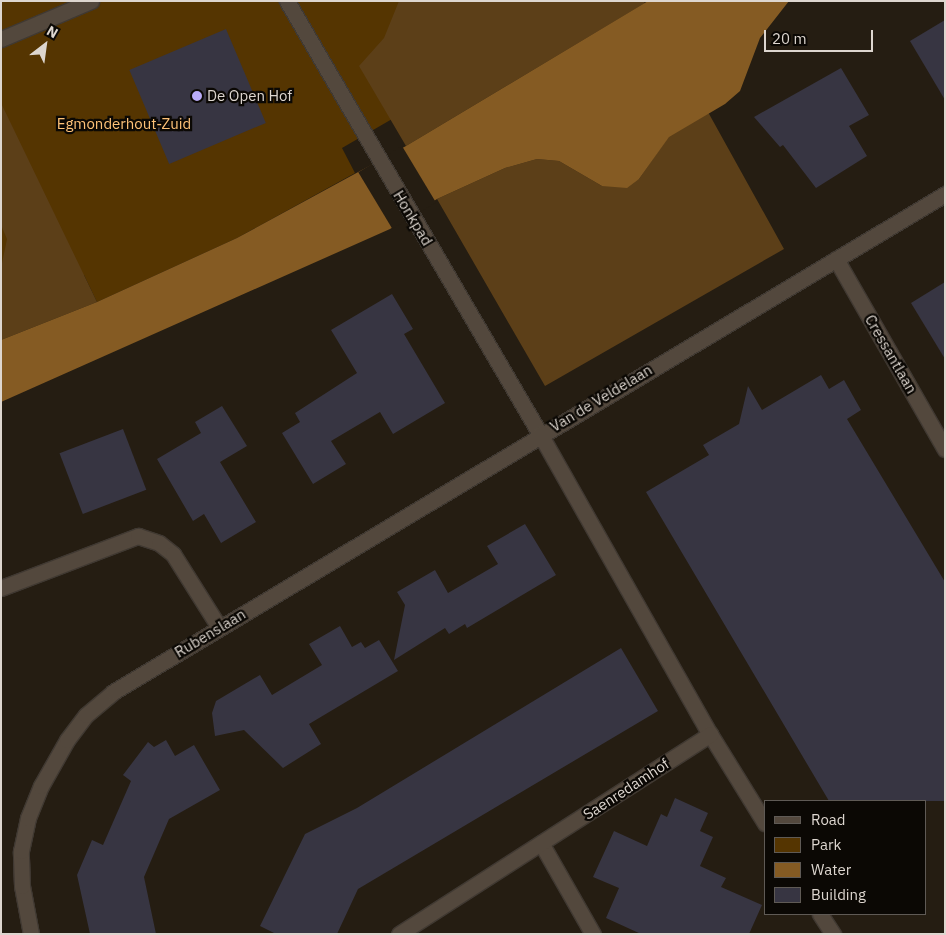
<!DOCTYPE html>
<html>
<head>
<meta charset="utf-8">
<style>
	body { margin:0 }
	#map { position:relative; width:946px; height:935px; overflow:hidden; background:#251d12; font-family:"IBM Plex Sans",sans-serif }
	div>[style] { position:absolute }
	.green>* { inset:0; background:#553501 }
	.forest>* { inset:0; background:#5c3f18 }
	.water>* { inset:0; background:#855b23 }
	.pier>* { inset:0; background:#251d12; transform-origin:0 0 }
	.building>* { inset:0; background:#373542; transform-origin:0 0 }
	.roads { filter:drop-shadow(1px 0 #403932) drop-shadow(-1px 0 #403932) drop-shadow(0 1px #403932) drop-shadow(0 -1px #403932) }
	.minor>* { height:15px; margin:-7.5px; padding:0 7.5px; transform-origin:7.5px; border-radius:7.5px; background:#53483d }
	.dots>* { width:14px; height:14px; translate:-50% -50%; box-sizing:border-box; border:2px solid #0b0804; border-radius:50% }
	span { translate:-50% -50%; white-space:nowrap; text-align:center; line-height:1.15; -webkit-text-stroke:4.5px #0b0804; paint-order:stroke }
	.poi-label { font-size:15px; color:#ddd6cf }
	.left { translate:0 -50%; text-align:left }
	.park-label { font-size:15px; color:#fec278 }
	.street-label { font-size:15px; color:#ddd6cf }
	.frame { position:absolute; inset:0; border:2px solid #ddd6cf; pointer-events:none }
	.legend { position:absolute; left:764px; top:800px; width:162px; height:115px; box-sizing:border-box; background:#0b0804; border:1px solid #5f5a55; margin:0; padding:6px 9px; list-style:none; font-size:15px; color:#ddd6cf }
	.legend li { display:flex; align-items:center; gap:10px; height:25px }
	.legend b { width:25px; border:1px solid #5f5a55 }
	.north { position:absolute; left:20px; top:20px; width:50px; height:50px; -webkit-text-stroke:4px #0b0804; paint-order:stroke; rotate:30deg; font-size:14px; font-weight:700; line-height:20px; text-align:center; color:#ddd6cf }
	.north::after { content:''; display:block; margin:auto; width:18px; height:22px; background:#ddd6cf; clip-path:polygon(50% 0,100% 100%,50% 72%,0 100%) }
	.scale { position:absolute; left:764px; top:30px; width:109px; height:22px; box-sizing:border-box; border:2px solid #ddd6cf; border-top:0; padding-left:6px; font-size:15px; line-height:18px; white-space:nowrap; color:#ddd6cf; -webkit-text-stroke:4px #0b0804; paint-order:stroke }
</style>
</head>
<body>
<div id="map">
	<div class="green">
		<div style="clip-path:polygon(1px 1px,596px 1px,342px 148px,355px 173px,237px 238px,97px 302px,84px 275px,1px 311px)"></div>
	</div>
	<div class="forest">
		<div style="clip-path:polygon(399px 1px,643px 1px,645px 3px,406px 146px,359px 66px,384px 38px)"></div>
		<div style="clip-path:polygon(1px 103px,97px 302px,1px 340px,1px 268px,7px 239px,1px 225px)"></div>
		<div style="clip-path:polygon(708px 112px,784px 249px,545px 386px,437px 199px,505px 168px,537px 159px,559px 161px,602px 186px,639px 179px,669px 136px)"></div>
	</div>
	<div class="water">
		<div style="clip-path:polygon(648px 1px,789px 1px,760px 38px,740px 91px,725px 104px,669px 137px,639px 179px,627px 188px,602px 186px,559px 161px,537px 159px,505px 168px,437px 199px,390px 229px,1px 402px,1px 340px,97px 302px,237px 238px,406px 146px)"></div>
	</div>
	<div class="pier">
		<div style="left:402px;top:146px;width:66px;height:51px;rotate:59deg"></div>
	</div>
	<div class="building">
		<div style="clip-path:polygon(945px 20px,945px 100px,910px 41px)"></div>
		<div style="left:226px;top:29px;width:102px;height:105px;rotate:67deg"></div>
		<div style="clip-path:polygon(841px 68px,869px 115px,849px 126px,867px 156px,816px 188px,783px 145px,780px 147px,754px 117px)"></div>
		<div style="clip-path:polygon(945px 282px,945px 359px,911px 303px)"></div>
		<div style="clip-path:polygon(392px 294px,413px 329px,404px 334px,445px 403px,393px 434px,380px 412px,331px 441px,346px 464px,313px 484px,282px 433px,300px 422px,295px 413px,357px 373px,331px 330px)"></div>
		<div style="clip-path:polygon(821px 375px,829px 389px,844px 380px,861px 410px,847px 419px,945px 582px,945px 801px,829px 801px,646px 492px,709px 455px,703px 445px,739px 424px,748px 386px,762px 410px)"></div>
		<div style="clip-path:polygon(222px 406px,247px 446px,220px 462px,256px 522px,221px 543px,204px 514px,193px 521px,157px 459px,201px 433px,195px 422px)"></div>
		<div style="left:123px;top:429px;width:65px;height:68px;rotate:69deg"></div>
		<div style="clip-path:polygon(525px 524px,556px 575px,467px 628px,465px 624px,449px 634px,445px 628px,394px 660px,405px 605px,397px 592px,435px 570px,448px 593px,498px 564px,487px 546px)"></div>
		<div style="clip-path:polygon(340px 626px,352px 647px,361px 642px,365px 648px,379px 640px,398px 671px,309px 724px,321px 744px,283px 768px,244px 730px,215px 736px,212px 713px,216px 701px,260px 675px,272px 695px,322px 665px,309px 644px)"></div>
		<div style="clip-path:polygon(621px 648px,658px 711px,358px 889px,337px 934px,276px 934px,260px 926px,305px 834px,357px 808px)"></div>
		<div style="clip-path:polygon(166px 740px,175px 756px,194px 745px,220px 790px,169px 819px,144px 877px,156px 934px,90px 934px,77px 875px,92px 840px,103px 845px,131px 781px,123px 775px,148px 742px,154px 747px)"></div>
		<div style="clip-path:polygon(675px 798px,708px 813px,700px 831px,713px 837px,700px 866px,726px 878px,721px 887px,762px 905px,749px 934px,641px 934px,606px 918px,619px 888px,593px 877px,614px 831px,647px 846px,661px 814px,667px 817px)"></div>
	</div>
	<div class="roads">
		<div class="minor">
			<div style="left:287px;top:1px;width:501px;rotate:59.7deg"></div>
			<div style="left:540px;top:434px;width:345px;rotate:60.5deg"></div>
			<div style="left:710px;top:734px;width:105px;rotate:58.3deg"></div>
			<div style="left:1px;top:39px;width:98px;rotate:-22.9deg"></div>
			<div style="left:836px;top:259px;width:219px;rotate:60.2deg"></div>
			<div style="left:1px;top:588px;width:147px;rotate:-20.8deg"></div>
			<div style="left:138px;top:536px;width:22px;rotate:18deg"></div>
			<div style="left:159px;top:543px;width:18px;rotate:38deg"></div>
			<div style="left:173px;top:554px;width:86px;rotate:57.8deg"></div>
			<div style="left:541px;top:843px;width:105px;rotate:60.3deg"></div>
			<div style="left:820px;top:914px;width:24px;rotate:57deg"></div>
			<div style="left:31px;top:934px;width:49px;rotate:-100.6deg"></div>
			<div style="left:22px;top:886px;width:35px;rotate:-92deg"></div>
			<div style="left:21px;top:851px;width:34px;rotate:-78deg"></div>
			<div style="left:28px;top:818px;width:35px;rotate:-68deg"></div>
			<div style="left:41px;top:786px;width:53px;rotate:-60.5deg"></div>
			<div style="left:67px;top:740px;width:31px;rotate:-53deg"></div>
			<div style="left:86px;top:715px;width:35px;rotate:-40deg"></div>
			<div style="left:113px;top:692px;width:970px;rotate:-30.9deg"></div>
			<div style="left:399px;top:934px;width:370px;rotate:-32.7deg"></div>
		</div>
	</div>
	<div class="dots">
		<div style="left:197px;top:96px;background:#b9abf7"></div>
	</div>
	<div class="poi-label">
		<span class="left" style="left:207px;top:96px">De Open Hof</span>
	</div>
	<div class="park-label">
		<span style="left:124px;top:124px">Egmonderhout-Zuid</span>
	</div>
	<div class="street-label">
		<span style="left:413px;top:218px;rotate:59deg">Honkpad</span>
		<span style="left:891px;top:354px;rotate:60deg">Cressantlaan</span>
		<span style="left:601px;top:398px;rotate:-31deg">Van de Veldelaan</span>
		<span style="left:210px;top:633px;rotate:-31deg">Rubenslaan</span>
		<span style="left:626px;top:789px;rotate:-33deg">Saenredamhof</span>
	</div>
	<div class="frame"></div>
	<ul class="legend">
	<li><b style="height:6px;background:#53483d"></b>Road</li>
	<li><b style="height:14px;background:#553501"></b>Park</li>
	<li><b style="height:14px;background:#855b23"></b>Water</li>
	<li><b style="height:14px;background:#373542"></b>Building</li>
	</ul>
	<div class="north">N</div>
	<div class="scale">20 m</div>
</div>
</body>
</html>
